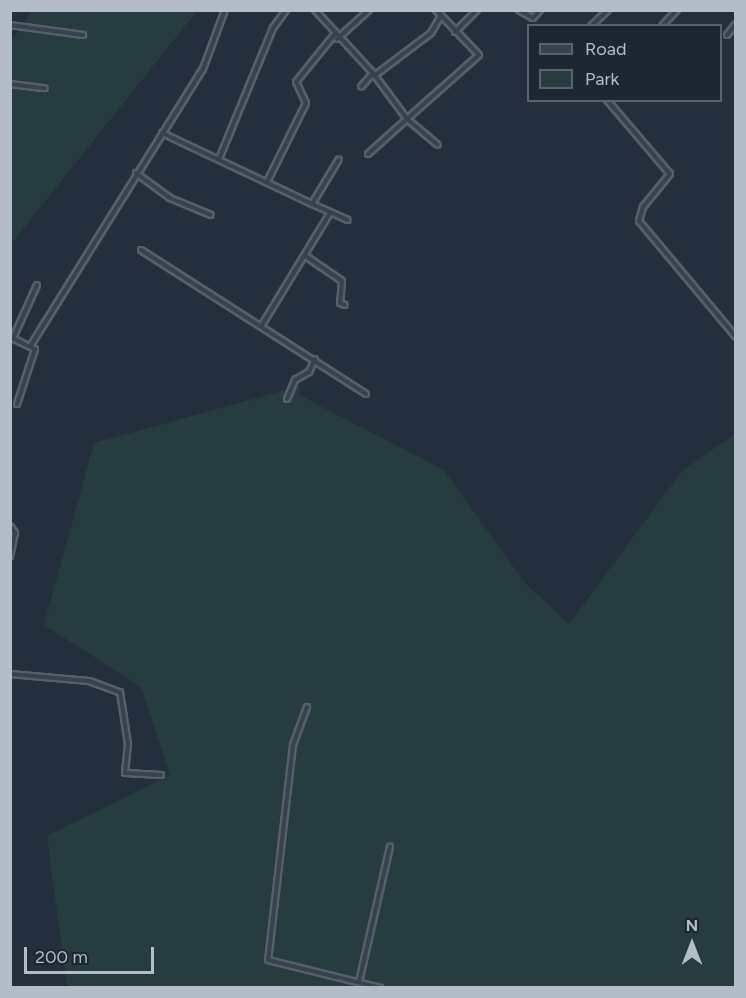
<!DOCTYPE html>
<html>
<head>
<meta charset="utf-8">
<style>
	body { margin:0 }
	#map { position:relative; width:746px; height:998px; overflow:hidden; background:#242f3e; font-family:Figtree,sans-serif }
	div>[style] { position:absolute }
	.green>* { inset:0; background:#263c3f }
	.roads { filter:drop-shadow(2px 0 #565f6c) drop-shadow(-2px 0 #565f6c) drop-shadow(0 2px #565f6c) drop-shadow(0 -2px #565f6c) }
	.minor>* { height:4px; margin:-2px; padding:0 2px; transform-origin:2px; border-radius:2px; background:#38414e }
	span { translate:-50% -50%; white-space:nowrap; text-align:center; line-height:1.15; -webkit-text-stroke:5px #1d2633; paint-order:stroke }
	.frame { position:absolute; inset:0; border:12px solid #b4bcc9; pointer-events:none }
	.legend { position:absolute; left:527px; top:24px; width:195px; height:78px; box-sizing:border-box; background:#1d2633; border:2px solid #59626f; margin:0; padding:8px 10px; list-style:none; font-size:18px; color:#b4bcc9 }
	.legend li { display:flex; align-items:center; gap:12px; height:30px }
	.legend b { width:30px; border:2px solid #59626f }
	.north { position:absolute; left:662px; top:914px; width:60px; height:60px; -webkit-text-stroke:4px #1d2633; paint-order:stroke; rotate:0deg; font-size:16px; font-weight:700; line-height:24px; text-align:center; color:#b4bcc9 }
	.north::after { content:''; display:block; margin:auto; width:21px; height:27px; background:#b4bcc9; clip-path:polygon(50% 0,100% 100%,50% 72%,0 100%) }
	.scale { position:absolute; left:24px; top:947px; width:130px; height:27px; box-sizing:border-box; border:3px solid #b4bcc9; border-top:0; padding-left:8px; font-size:18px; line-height:21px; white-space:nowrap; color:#b4bcc9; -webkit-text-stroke:4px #1d2633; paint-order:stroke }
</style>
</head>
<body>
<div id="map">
	<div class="green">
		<div style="clip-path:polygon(32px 11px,197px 11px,11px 244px,11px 42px)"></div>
		<div style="clip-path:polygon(300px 386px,299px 395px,444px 470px,525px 583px,569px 624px,682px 471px,735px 434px,735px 987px,67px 987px,47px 836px,170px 775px,141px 687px,44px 625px,94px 443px)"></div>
	</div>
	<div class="roads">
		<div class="minor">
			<div style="left:315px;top:10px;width:86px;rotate:47.4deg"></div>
			<div style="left:373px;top:73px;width:18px;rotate:131deg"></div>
			<div style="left:436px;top:10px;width:62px;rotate:46.3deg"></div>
			<div style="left:479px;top:55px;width:96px;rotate:138.4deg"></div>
			<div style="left:407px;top:119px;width:40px;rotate:40deg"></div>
			<div style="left:519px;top:10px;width:16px;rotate:30deg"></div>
			<div style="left:533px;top:18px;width:11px;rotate:-49deg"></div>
			<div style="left:10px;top:25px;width:74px;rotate:7.8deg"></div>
			<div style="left:591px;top:26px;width:23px;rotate:-43deg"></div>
			<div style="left:662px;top:26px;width:22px;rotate:-47deg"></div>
			<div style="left:455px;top:32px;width:31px;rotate:-45deg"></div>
			<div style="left:727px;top:35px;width:14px;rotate:-51deg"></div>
			<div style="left:337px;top:39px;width:43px;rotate:-42.2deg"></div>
			<div style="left:374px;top:76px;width:71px;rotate:-37deg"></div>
			<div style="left:431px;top:33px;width:20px;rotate:-60deg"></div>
			<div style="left:10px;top:84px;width:35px;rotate:7deg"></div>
			<div style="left:607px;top:100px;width:97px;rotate:49.6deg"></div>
			<div style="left:670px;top:174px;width:43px;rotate:129.3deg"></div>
			<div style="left:643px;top:207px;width:15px;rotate:106deg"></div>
			<div style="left:639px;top:221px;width:151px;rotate:50.1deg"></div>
			<div style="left:162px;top:133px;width:166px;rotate:25.3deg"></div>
			<div style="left:312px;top:204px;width:52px;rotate:-59deg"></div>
			<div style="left:368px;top:154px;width:52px;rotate:-41.9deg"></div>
			<div style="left:407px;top:119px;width:57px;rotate:-126.5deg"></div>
			<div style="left:219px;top:159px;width:142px;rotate:-67.6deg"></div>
			<div style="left:273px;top:28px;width:22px;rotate:-54deg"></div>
			<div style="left:136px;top:173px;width:42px;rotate:36.3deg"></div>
			<div style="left:170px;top:198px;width:44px;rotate:22.5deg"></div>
			<div style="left:267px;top:182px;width:88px;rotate:-63.7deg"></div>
			<div style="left:306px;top:103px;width:23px;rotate:-115deg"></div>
			<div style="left:296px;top:82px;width:60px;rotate:-51deg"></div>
			<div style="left:312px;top:204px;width:39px;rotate:24deg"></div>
			<div style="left:141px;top:250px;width:267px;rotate:32.6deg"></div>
			<div style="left:307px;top:257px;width:42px;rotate:34.4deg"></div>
			<div style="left:342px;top:281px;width:22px;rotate:95deg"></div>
			<div style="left:340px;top:303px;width:5px;rotate:22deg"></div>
			<div style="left:262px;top:325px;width:131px;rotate:-58.7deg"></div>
			<div style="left:10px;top:337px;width:28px;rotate:26deg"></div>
			<div style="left:35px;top:349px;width:58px;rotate:108.1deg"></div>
			<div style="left:13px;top:338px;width:58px;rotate:-65.6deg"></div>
			<div style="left:31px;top:345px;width:325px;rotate:-58.1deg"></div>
			<div style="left:203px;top:69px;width:63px;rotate:-69.6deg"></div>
			<div style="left:287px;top:399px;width:21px;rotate:-67deg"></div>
			<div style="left:295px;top:380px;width:16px;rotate:-30deg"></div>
			<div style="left:309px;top:372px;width:14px;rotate:-65deg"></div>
			<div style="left:10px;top:526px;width:9px;rotate:54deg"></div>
			<div style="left:15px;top:533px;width:24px;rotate:102deg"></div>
			<div style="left:10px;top:674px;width:79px;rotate:5.1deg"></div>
			<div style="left:89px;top:681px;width:33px;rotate:20deg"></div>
			<div style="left:120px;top:692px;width:53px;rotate:81.3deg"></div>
			<div style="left:128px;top:744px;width:29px;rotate:96deg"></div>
			<div style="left:125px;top:773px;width:36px;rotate:3deg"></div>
			<div style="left:307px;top:707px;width:40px;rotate:110.2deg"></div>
			<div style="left:293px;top:745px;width:216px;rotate:96.6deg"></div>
			<div style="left:268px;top:960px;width:116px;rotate:13.9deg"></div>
			<div style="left:359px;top:982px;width:139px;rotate:-77.1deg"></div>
		</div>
	</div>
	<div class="frame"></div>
	<ul class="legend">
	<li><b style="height:8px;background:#38414e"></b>Road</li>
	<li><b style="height:16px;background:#263c3f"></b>Park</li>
	</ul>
	<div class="north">N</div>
	<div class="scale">200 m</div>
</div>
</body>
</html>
